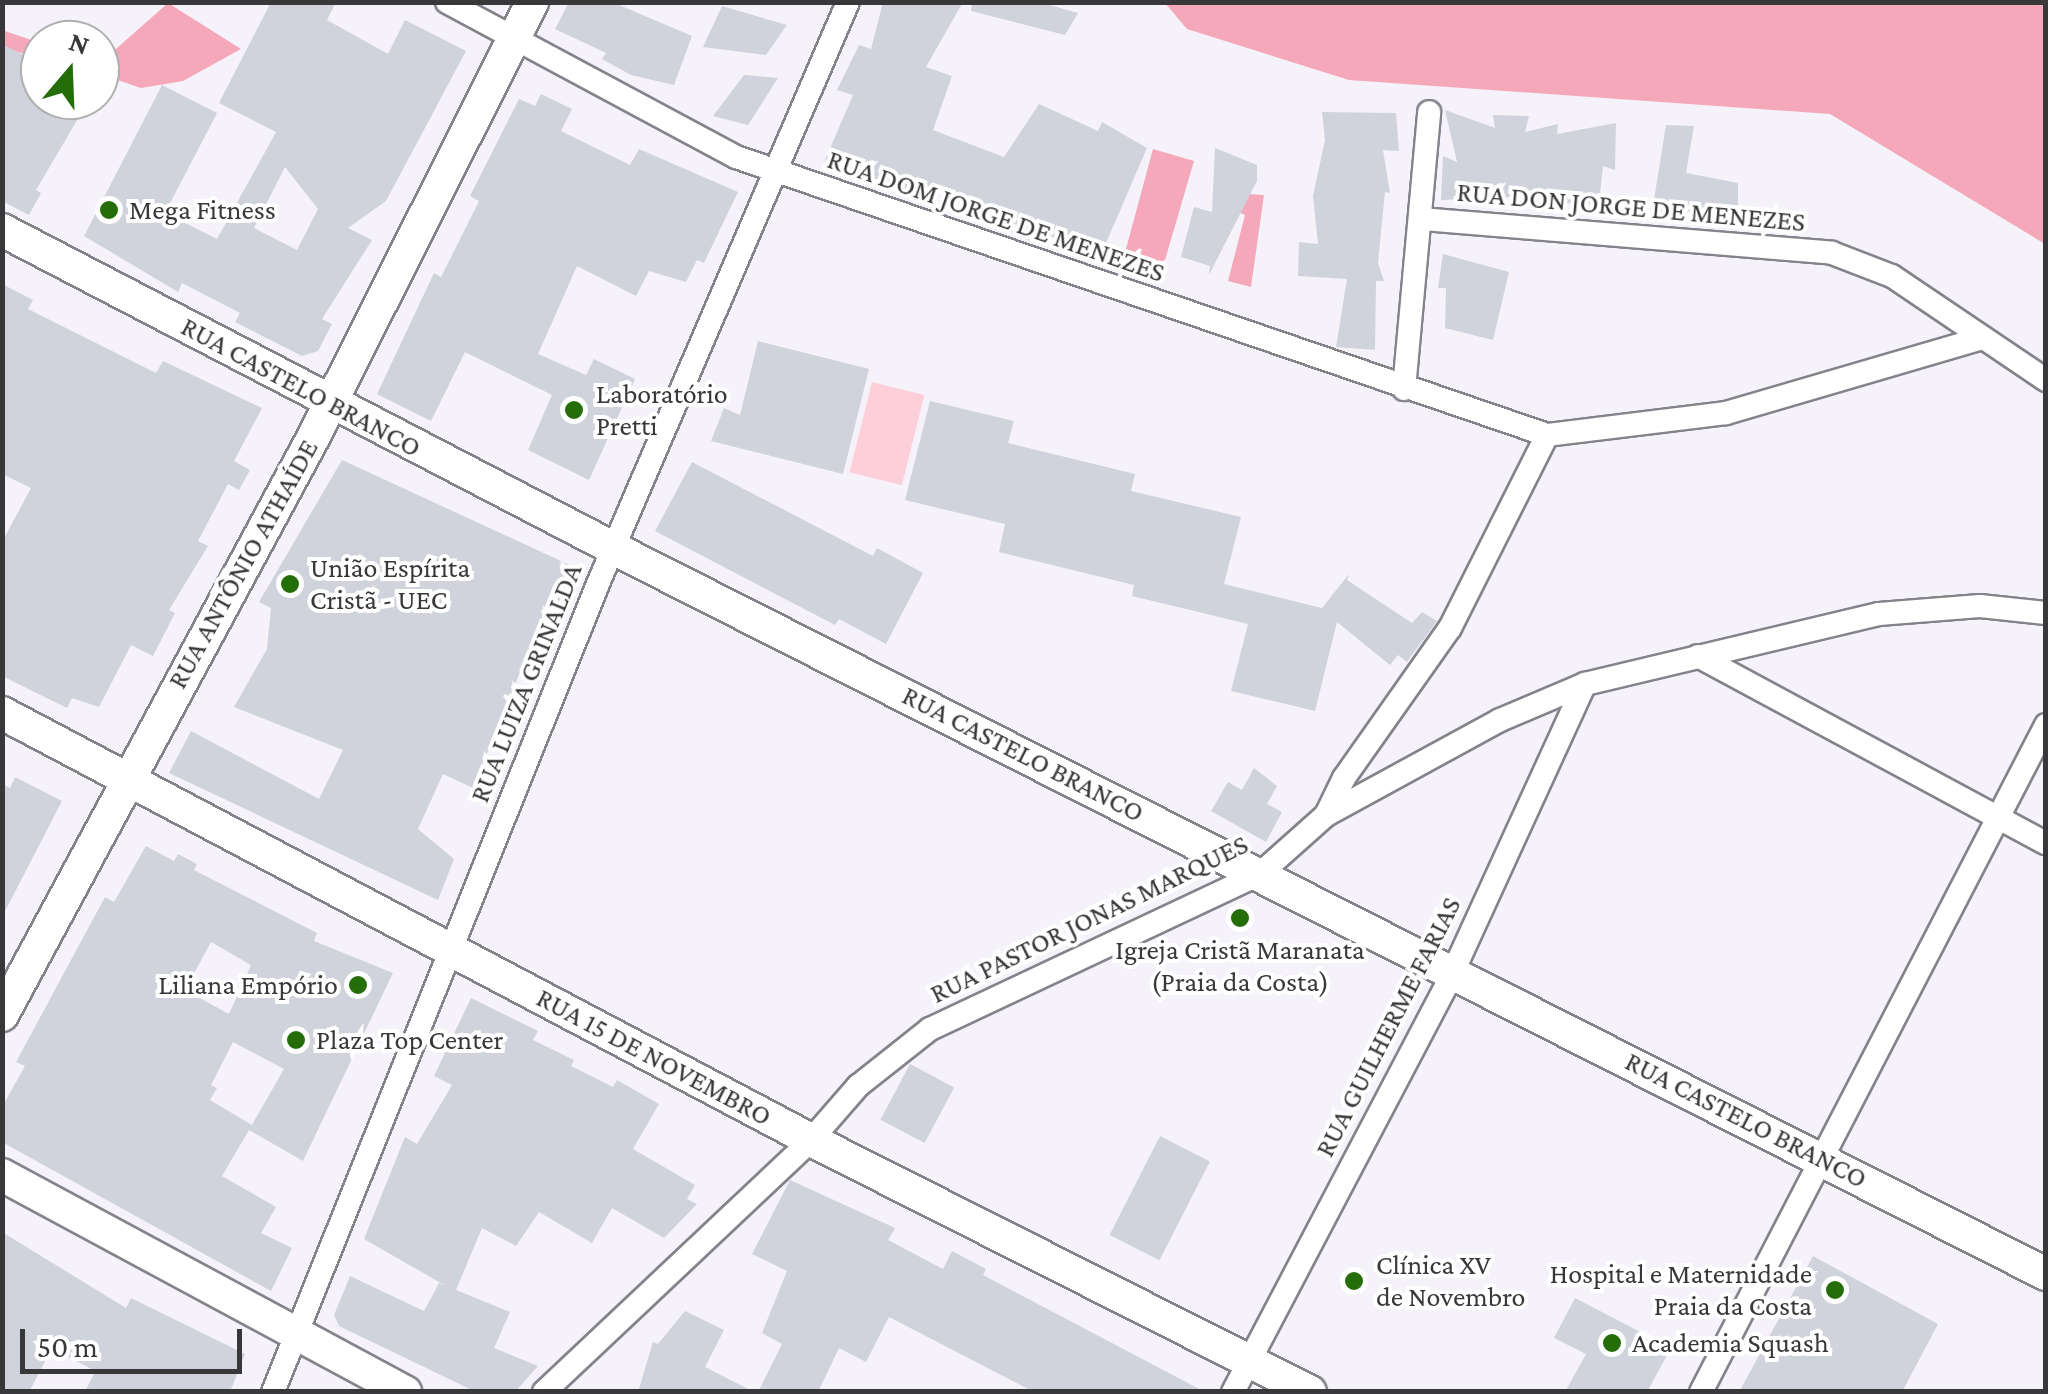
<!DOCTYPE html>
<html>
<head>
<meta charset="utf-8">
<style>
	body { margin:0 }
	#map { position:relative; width:2048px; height:1394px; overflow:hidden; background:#f5f2fa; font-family:"Crimson Pro",serif }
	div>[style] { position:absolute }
	.green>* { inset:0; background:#fdcfd8; transform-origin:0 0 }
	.forest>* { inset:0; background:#f4a8b9 }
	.building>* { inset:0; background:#d0d3db; transform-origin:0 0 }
	.roads { filter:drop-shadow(2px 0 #85838a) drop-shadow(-2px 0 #85838a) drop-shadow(0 2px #85838a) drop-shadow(0 -2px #85838a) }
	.street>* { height:22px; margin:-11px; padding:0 11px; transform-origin:11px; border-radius:11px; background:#fff }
	.secondary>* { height:32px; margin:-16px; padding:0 16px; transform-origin:16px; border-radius:16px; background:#fff }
	.dots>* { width:28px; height:28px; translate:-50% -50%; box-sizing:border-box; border:5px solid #fff; border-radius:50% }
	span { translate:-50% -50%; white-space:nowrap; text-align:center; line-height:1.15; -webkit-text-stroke:8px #fff; paint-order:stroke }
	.street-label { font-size:28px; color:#38373a }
	.poi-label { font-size:28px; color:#38373a }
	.left { translate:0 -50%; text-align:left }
	.right { translate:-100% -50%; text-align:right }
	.frame { position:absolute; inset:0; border:5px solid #38373a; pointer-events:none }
	.north { position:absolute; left:20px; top:20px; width:100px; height:100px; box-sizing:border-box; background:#fff; border:2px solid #afafb0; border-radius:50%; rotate:19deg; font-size:28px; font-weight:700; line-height:40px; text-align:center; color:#38373a }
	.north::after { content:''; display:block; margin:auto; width:35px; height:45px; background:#256d09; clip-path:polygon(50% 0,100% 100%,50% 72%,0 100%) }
	.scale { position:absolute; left:20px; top:1329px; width:222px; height:45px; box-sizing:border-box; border:5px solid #38373a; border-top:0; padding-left:12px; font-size:30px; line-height:35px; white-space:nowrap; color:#38373a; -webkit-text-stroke:8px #fff; paint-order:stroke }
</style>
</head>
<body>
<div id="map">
	<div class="green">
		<div style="left:872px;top:382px;width:54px;height:93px;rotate:14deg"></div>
	</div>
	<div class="forest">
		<div style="clip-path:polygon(168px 3px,241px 49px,183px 81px,141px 88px,100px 74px,100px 63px)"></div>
		<div style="clip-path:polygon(1165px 3px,2045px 3px,2045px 244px,1830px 114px,1349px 80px,1187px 29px)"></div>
		<div style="clip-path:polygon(2px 30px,40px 43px,40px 58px,3px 48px)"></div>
		<div style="clip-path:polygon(1153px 149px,1194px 161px,1165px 260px,1120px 271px)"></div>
		<div style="clip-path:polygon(1216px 192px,1264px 195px,1251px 287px,1228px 281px,1245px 215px,1213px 201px)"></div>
	</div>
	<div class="building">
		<div style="clip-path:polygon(evenodd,271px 2px,336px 2px,327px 20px,388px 54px,405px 20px,466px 51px,386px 201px,348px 228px,372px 240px,322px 319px,332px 324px,318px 351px,302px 356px,235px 322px,240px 313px,182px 283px,178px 292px,84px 236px,162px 85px,217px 113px,165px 213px,217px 239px,276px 132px,219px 103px,271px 2px,285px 167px,318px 209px,297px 250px,254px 228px,285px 167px)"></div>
		<div style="clip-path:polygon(569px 2px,612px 2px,692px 36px,674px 85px,631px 75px,602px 59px,606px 53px,555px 29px)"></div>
		<div style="clip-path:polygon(883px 2px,963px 2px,926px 67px,952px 76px,933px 130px,1004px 157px,1039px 104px,1098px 131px,1102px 122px,1147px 148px,1100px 257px,1037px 232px,1034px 243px,984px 220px,989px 210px,910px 181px,906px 194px,825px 160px,853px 95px,837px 90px,859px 45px,871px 49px)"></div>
		<div style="clip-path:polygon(972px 2px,1039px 2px,1078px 13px,1065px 35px,971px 11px)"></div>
		<div style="clip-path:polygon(722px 6px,787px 25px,766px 55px,703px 47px)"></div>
		<div style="clip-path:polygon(2px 44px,40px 63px,40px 100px,89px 100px,36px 190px,41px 193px,29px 215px,2px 201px)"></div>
		<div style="clip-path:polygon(744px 75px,778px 78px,748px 125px,713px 116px)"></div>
		<div style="clip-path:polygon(541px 94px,572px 109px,561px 131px,630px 165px,639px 149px,738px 192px,704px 263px,697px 260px,686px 282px,649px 271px,636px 296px,577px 266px,538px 354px,586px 375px,594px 359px,635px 379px,589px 480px,528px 450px,552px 395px,465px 352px,431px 421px,377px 394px,434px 273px,441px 277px,479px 201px,470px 196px,519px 99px,535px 106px)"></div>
		<div style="clip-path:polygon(1445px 110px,1495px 128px,1493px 115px,1529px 116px,1525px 132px,1558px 124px,1557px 134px,1616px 123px,1615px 170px,1603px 166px,1599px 204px,1564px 203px,1564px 195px,1441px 200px,1443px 156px,1457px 162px)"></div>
		<div style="clip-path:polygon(1322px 112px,1396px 113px,1399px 151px,1383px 150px,1390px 193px,1385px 192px,1378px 263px,1384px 281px,1376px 281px,1375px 350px,1336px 347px,1347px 279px,1298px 276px,1299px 242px,1318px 244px,1313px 196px,1325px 140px)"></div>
		<div style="clip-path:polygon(1666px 125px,1694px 126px,1686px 173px,1738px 183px,1738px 211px,1652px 212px)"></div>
		<div style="clip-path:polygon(1215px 148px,1257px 165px,1257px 181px,1209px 275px,1210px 266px,1181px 257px,1194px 207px,1212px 212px)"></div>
		<div style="clip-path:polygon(1443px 254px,1509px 272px,1493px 340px,1445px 328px,1446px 288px,1438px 288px)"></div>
		<div style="clip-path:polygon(2px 284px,33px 300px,28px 309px,156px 373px,163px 361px,262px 408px,234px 461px,250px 470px,239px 490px,228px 484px,198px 541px,208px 546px,169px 610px,175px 613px,153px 656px,131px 645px,99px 707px,72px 698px,67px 708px,2px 676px,2px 542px,31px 488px,2px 474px)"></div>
		<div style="clip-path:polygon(758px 341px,869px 369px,843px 474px,711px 441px,724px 408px,740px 415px)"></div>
		<div style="clip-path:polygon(930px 401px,1014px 421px,1008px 443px,1135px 474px,1131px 491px,1241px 517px,1224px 584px,1322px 608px,1349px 574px,1347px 580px,1412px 623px,1422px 612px,1437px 621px,1407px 662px,1398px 655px,1390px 665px,1337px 622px,1315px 711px,1231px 691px,1248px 624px,1132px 596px,1134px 585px,999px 552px,1005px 524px,905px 500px)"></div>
		<div style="clip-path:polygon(342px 460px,574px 567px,557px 608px,548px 603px,473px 788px,443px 774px,418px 829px,454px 859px,438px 900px,169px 773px,191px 731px,319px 799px,343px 750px,234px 707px,267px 649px,271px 608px,259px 602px)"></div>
		<div style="clip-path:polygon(692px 462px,873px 556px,877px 548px,923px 573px,886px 644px,839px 619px,835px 625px,655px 531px)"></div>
		<div style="clip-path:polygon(1254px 768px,1277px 786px,1267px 804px,1282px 812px,1266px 842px,1211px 811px,1228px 782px,1242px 790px)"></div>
		<div style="clip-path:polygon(15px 777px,62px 801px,2px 917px,2px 784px,10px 788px)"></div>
		<div style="clip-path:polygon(evenodd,146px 846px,174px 861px,178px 854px,197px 864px,194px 870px,317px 933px,314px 941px,393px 973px,303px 1161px,249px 1130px,284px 1069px,233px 1042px,211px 1085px,217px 1088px,210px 1100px,252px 1125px,222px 1176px,276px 1207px,261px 1233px,292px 1248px,271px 1291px,2px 1142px,2px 1107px,25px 1066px,16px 1062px,105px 897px,114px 902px,146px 846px,211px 942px,251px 965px,229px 1014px,185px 990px,211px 942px)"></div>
		<div style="clip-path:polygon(471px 998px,538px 1031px,533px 1040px,574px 1060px,571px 1066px,613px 1087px,617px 1080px,659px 1104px,633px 1149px,695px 1185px,687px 1199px,697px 1204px,664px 1238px,612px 1208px,592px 1243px,539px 1212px,516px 1246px,482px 1228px,456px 1290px,510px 1312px,494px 1348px,538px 1366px,515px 1392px,476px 1392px,339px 1326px,334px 1315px,350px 1276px,424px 1311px,439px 1283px,446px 1286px,364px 1239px,405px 1137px,417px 1144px,452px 1085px,434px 1076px)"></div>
		<div style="left:910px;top:1064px;width:50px;height:63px;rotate:28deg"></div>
		<div style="left:1160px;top:1136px;width:56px;height:111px;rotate:27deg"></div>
		<div style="clip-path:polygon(790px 1180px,895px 1228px,888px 1240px,943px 1269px,952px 1251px,986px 1269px,983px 1275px,1205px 1392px,1034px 1392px,889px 1317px,866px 1362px,839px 1348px,818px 1392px,758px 1392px,782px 1344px,762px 1333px,787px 1271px,752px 1254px)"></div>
		<div style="clip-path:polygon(2px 1232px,126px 1308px,131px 1298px,245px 1354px,230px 1392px,85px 1392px,95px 1371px,52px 1348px,29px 1392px,2px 1392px)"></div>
		<div style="clip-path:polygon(1813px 1256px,1938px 1324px,1902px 1392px,1739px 1392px)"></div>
		<div style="clip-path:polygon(1575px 1298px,1671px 1348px,1647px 1392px,1565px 1392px,1586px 1354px,1554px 1338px)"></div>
		<div style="clip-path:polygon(685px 1311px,724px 1330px,705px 1367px,754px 1392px,638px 1392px,653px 1342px,658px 1344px)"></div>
	</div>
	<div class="roads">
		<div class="street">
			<div style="left:447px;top:2px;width:328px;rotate:28.2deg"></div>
			<div style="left:736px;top:157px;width:857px;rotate:18.92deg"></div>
			<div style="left:1547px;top:435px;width:180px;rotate:-7deg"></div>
			<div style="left:1726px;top:413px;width:267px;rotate:-16.3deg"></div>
			<div style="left:1422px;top:219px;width:411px;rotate:4.7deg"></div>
			<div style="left:1832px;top:253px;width:64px;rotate:21deg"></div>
			<div style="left:1892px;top:276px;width:186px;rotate:34deg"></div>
			<div style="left:1404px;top:389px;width:278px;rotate:-84.8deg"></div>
			<div style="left:1698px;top:656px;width:395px;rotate:28.3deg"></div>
			<div style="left:1326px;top:815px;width:41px;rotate:-64.1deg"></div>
			<div style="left:1344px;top:778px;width:184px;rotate:-54.8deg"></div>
			<div style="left:1450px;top:628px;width:216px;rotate:-63.3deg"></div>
			<div style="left:273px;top:1392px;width:876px;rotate:-68.09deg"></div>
			<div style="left:600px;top:579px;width:628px;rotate:-66.74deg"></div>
			<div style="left:544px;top:1392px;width:367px;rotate:-43.3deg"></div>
			<div style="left:811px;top:1140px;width:72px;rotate:-49deg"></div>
			<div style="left:858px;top:1086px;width:92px;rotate:-38.4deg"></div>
			<div style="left:930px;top:1029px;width:366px;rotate:-25.2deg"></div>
			<div style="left:1261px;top:873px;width:87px;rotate:-41.7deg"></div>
			<div style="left:1326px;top:815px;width:198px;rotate:-28.6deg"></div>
			<div style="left:1500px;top:720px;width:92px;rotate:-23deg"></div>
			<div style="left:1585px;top:684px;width:302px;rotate:-13.4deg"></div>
			<div style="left:1879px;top:614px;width:101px;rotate:-4.5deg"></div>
			<div style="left:1980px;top:606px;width:66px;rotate:6.1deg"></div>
			<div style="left:1233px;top:1392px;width:472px;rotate:-62.3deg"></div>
			<div style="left:1452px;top:974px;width:319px;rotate:-65.4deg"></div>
			<div style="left:1701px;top:1392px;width:751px;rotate:-62.65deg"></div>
		</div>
		<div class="secondary">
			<div style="left:2px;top:230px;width:689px;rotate:27.5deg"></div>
			<div style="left:613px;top:548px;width:1606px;rotate:26.87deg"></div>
			<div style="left:2px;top:713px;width:915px;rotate:27.83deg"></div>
			<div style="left:811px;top:1140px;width:559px;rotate:26.79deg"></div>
			<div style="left:2px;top:1015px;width:658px;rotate:-61.68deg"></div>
			<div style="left:314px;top:436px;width:486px;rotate:-63.3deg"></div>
			<div style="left:2px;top:1175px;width:458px;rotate:28.3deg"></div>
		</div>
	</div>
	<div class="dots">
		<div style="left:109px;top:210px;background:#256d09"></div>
		<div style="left:574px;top:410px;background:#256d09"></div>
		<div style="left:290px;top:584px;background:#256d09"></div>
		<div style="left:1240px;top:918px;background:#256d09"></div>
		<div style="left:358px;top:985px;background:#256d09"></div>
		<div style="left:296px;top:1040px;background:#256d09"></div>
		<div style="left:1354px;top:1281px;background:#256d09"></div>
		<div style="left:1835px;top:1290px;background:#256d09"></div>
		<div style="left:1612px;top:1343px;background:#256d09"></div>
	</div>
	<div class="street-label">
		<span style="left:1631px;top:207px;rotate:5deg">RUA DON JORGE DE MENEZES</span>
		<span style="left:996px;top:216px;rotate:19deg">RUA DOM JORGE DE MENEZES</span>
		<span style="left:301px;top:387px;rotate:28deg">RUA CASTELO BRANCO</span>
		<span style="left:243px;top:564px;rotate:-61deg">RUA ANTÔNIO ATHAÍDE</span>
		<span style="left:526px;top:683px;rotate:-68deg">RUA LUIZA GRINALDA</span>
		<span style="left:1023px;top:754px;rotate:27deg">RUA CASTELO BRANCO</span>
		<span style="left:1089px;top:919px;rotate:-26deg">RUA PASTOR JONAS MARQUES</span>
		<span style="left:1388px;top:1027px;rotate:-63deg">RUA GUILHERME FARIAS</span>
		<span style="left:654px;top:1057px;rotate:28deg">RUA 15 DE NOVEMBRO</span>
		<span style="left:1746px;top:1120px;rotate:27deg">RUA CASTELO BRANCO</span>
	</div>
	<div class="poi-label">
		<span class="left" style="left:129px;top:210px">Mega Fitness</span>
		<span class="left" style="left:596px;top:410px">Laboratório<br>Pretti</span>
		<span class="left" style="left:310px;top:584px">União Espírita<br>Cristã - UEC</span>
		<span style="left:1240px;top:966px">Igreja Cristã Maranata<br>(Praia da Costa)</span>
		<span class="right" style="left:338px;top:985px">Liliana Empório</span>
		<span class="left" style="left:316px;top:1040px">Plaza Top Center</span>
		<span class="left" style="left:1376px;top:1281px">Clínica XV<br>de Novembro</span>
		<span class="right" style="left:1812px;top:1290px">Hospital e Maternidade<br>Praia da Costa</span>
		<span class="left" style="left:1632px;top:1343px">Academia Squash</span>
	</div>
	<div class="frame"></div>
	<div class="north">N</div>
	<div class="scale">50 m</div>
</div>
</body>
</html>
